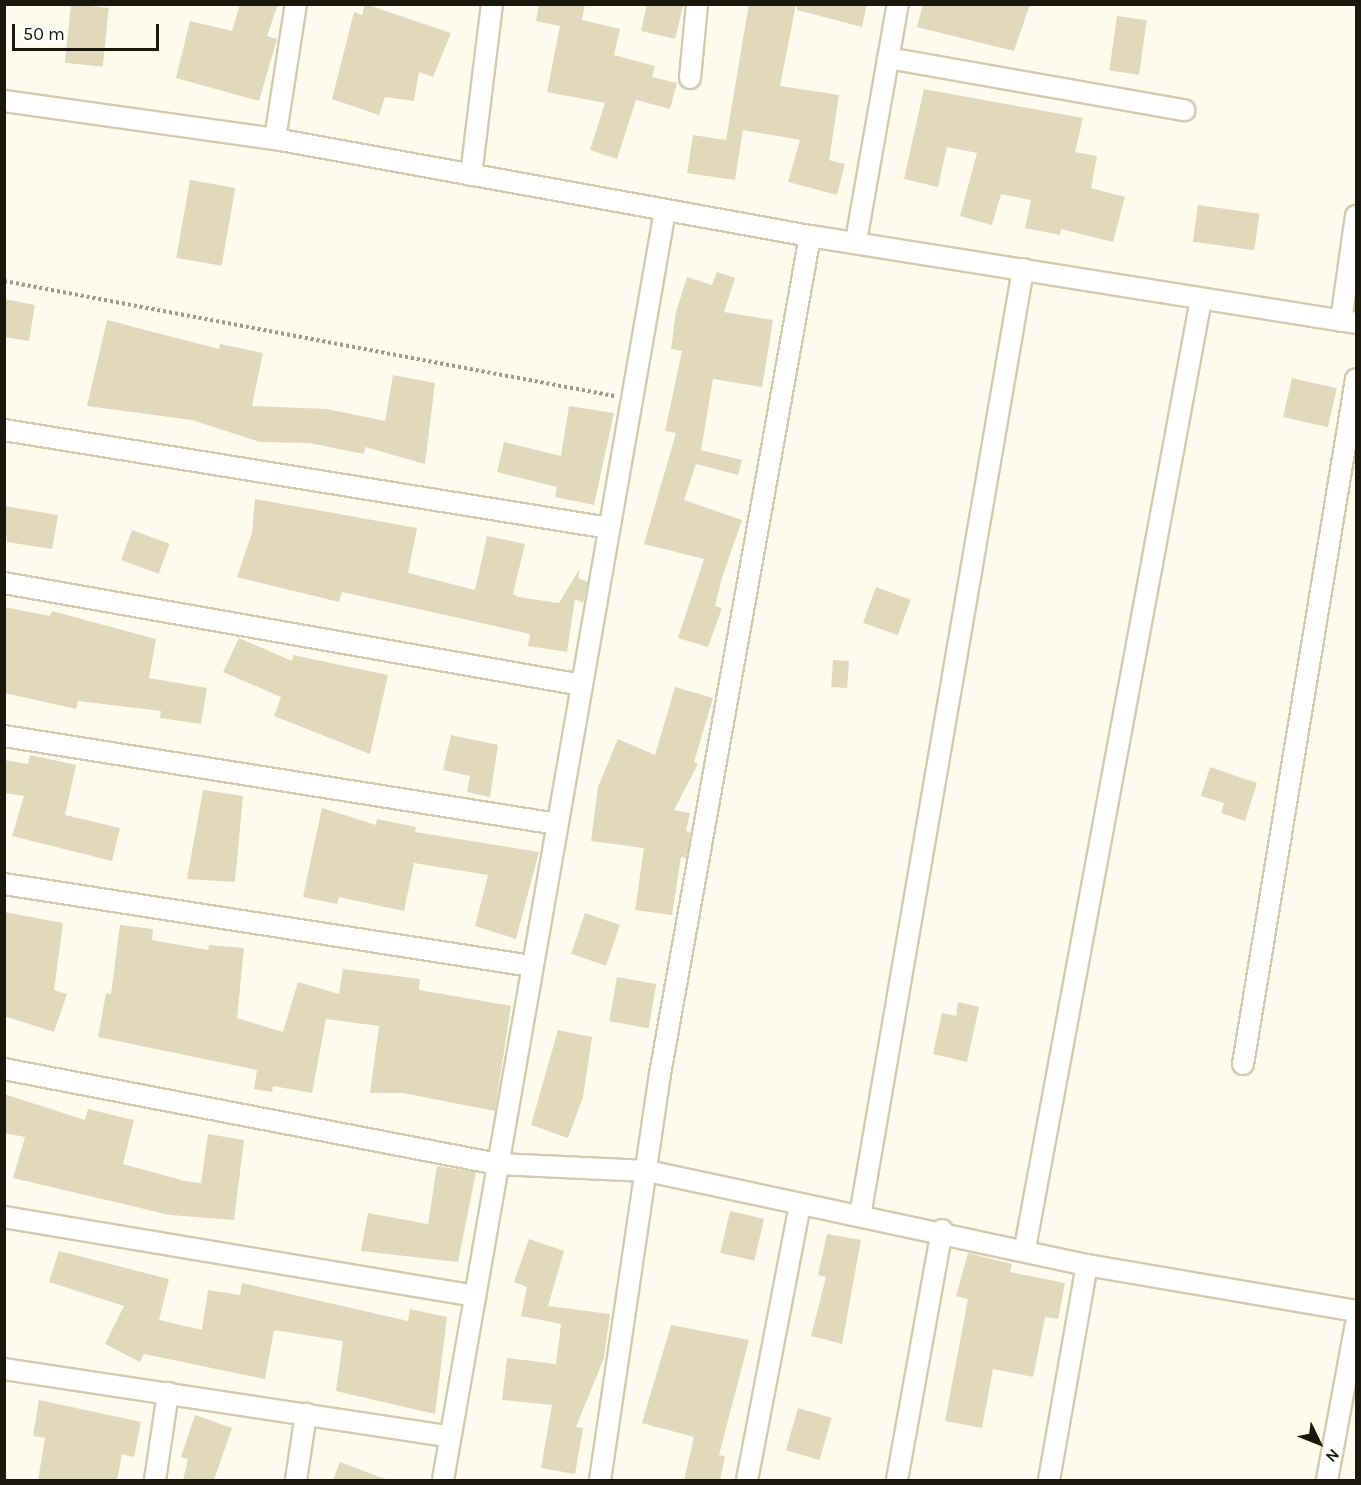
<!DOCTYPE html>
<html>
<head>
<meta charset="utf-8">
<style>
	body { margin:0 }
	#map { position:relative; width:1361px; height:1485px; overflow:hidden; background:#fefaee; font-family:Karla,sans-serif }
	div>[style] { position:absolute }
	.building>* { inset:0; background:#e2d8bb; transform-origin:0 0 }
	.path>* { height:4px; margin-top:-2px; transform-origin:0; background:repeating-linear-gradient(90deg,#9e9a8f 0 3px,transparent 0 6px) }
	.roads { filter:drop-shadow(2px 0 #d4cbad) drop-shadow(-2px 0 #d4cbad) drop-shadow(0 2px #d4cbad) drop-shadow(0 -2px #d4cbad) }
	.street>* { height:20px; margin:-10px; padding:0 10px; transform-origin:10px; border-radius:10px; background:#fff }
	span { translate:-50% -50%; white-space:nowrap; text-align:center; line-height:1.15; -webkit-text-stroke:5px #fff; paint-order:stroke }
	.frame { position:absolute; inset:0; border:6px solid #1a170c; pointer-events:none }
	.north { position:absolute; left:1289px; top:1413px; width:60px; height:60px; -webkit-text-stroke:4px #fff; paint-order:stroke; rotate:133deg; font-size:16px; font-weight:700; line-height:24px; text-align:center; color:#1a170c }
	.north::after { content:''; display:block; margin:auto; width:21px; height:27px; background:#1a170c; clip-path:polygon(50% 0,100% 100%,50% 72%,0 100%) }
	.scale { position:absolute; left:12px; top:24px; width:147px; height:27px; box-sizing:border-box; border:3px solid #1a170c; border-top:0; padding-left:8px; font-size:18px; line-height:21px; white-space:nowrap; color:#1a170c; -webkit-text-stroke:4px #fff; paint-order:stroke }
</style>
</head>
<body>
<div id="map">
	<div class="building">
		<div style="left:71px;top:4px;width:38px;height:59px;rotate:6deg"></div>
		<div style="clip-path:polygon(240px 4px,278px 4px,267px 36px,277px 39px,259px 101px,176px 78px,190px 21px,232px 31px)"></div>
		<div style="clip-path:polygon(365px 4px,451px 33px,433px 77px,419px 72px,414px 101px,385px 97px,379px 115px,332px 99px,354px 12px,362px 15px)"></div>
		<div style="clip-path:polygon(539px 4px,585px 4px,582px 20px,620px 29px,614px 55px,655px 66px,652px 77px,677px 83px,670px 109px,636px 100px,617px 159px,590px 150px,605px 103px,547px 92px,560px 26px,536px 21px)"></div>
		<div style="clip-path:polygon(647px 4px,683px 6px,675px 39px,641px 31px)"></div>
		<div style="clip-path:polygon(749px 4px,796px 4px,780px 86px,839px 95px,829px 160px,845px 164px,837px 195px,788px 182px,800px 140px,743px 130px,735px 180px,687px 173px,693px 135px,726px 140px)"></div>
		<div style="clip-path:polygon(797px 4px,867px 4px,862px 27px,797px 10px)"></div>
		<div style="clip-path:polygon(923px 4px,1030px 4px,1014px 51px,917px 27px)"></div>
		<div style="left:1117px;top:16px;width:30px;height:55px;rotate:8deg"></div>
		<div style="clip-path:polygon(924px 89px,1083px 118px,1075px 152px,1097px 156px,1091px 188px,1125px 197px,1113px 242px,1061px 229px,1060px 235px,1025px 228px,1031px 200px,1001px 194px,992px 225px,960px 216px,977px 153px,947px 147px,938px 187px,904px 179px)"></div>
		<div style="left:190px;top:180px;width:46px;height:79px;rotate:10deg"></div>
		<div style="left:1198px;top:205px;width:62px;height:37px;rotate:8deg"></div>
		<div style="clip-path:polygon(717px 272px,735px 278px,724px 312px,773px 320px,762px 387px,713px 379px,701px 450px,742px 460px,738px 475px,696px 464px,684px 500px,742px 520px,722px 578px,715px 606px,722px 608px,708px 647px,678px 638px,704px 559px,644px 544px,676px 433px,665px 431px,682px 351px,671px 349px,676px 312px,687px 277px,712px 285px)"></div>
		<div style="clip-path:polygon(4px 299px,35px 305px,29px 341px,4px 337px)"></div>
		<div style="clip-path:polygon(107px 320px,219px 349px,220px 344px,263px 353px,252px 406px,327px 409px,385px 421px,393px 375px,435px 383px,425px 464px,365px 447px,364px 454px,309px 443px,260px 442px,192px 420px,87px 406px)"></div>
		<div style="left:1292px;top:378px;width:46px;height:40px;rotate:13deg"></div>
		<div style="clip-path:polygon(569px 406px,614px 413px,594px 505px,555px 497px,557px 487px,497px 472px,504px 442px,561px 456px)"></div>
		<div style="clip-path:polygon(255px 499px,417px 528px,408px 573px,475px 590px,487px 536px,525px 544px,513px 594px,518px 597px,559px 603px,580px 568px,578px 578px,588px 582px,583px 603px,575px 599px,567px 652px,528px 646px,530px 634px,342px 592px,339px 602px,237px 577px,252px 533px)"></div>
		<div style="clip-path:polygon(4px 506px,58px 515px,52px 549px,7px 542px)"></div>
		<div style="left:132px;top:530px;width:40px;height:32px;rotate:20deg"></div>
		<div style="left:876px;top:587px;width:37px;height:38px;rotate:20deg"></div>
		<div style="clip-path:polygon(4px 607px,50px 616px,52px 611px,156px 639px,149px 678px,207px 688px,201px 724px,160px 718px,161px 711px,78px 701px,76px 709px,4px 693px)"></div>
		<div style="clip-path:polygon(239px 638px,292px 661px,293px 655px,388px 675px,370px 754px,274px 716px,281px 697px,223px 672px)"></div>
		<div style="left:833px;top:660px;width:16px;height:27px;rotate:4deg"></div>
		<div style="clip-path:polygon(675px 687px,713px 698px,694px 762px,698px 764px,674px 810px,690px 813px,686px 831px,691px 832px,686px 858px,681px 857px,672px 915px,635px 910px,644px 848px,591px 841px,598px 787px,618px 739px,655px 755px)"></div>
		<div style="clip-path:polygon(451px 735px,498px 745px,490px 797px,467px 792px,470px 776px,443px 770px)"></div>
		<div style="clip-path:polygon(30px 755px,76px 765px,65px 815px,120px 828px,112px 861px,12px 836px,24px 796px,4px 793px,4px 760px,28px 764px)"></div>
		<div style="clip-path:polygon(1210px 767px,1257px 783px,1245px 821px,1221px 813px,1224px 803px,1201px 796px)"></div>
		<div style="clip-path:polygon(203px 790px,243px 796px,235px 882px,187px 879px)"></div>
		<div style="clip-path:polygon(322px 808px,376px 825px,377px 819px,416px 827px,415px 832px,539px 852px,516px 939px,475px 926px,488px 875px,414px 863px,404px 911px,339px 897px,337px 904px,303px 897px)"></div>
		<div style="clip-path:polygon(4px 912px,63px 923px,54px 990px,67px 994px,54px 1032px,4px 1016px)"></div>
		<div style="left:585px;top:913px;width:37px;height:43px;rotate:19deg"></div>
		<div style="clip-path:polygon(120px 925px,153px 929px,152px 940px,208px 950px,209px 945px,244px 948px,237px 1018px,283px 1032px,298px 982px,339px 994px,343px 969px,420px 979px,419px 990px,511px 1006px,495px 1111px,403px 1093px,370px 1093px,379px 1026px,326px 1019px,312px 1093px,273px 1086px,272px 1092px,254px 1089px,257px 1070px,98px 1037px,106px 993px,111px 994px)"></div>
		<div style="left:617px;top:977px;width:40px;height:45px;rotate:10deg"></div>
		<div style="clip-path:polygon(958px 1002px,979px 1007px,967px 1062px,933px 1054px,942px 1013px,956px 1016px)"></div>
		<div style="clip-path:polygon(558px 1030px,592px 1037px,583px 1097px,568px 1138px,531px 1125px)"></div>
		<div style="clip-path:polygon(4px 1094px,85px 1120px,88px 1109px,134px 1120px,123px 1164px,185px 1181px,201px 1183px,208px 1134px,244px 1140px,234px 1220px,170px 1215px,13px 1178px,25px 1137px,4px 1133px)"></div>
		<div style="clip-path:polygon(437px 1166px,476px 1172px,458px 1262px,361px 1251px,368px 1213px,428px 1224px)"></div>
		<div style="left:730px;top:1211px;width:35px;height:43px;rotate:13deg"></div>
		<div style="clip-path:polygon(827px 1234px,861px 1240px,842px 1344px,811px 1336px,826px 1277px,818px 1275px)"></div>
		<div style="clip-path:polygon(529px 1239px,564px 1251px,548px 1306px,610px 1314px,604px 1358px,576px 1427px,583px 1428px,575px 1474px,541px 1468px,552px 1405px,502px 1400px,507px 1358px,556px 1364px,561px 1324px,521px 1316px,527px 1287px,514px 1282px)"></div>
		<div style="clip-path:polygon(59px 1251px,169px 1279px,159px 1320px,202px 1330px,208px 1290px,240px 1295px,242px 1283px,408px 1321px,410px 1309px,447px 1317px,435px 1414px,336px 1391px,343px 1341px,274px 1330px,265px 1379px,144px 1354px,140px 1362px,105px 1344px,124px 1306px,49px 1282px)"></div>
		<div style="clip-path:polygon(968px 1253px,1012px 1264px,1010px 1272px,1065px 1283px,1058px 1319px,1045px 1317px,1033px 1377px,993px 1369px,982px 1428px,945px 1421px,968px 1299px,956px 1296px)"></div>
		<div style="clip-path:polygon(671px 1325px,749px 1340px,719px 1455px,725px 1456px,720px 1480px,684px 1480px,694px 1437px,642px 1423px)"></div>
		<div style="clip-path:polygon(39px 1400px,141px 1422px,134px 1457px,122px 1454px,117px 1480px,38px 1480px,45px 1438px,33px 1436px)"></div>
		<div style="left:798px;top:1408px;width:35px;height:44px;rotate:16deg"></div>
		<div style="clip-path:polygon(195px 1415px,232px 1428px,214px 1480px,183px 1480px,188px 1459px,181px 1457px)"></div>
		<div style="clip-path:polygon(340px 1462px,385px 1479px,385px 1480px,333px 1480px)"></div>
	</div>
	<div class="path">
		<div style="left:4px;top:281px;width:621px;rotate:10.68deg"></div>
	</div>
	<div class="roads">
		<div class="street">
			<div style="left:888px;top:58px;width:301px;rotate:10deg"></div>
			<div style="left:690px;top:78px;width:74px;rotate:-84.6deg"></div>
			<div style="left:4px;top:101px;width:274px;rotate:8deg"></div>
			<div style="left:275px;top:139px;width:544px;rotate:10.28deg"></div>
			<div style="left:810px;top:236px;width:553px;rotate:9.05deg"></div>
			<div style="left:275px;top:139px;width:137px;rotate:-81.2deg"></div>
			<div style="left:471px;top:175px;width:172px;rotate:-83deg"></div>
			<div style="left:856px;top:241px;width:241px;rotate:-80deg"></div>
			<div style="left:1341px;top:321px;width:106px;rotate:-81.9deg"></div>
			<div style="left:4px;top:430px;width:613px;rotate:9.2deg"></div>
			<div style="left:4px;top:583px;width:587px;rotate:10.01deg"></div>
			<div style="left:4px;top:736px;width:560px;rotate:9.04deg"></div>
			<div style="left:4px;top:884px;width:533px;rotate:8.84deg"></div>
			<div style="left:1243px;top:1064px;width:694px;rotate:-80.63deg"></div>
			<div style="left:4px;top:1069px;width:503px;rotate:10.89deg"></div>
			<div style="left:498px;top:1164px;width:150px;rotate:2.7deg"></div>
			<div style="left:648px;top:1171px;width:449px;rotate:12.1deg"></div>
			<div style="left:1087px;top:1265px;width:273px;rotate:9.7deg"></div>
			<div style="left:860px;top:1216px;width:961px;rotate:-80.23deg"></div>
			<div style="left:4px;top:1217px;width:478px;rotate:9.5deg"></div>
			<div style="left:1025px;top:1248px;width:965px;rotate:-79.49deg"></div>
			<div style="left:4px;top:1369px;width:450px;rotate:8.6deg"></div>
			<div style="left:155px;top:1480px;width:88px;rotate:-81.5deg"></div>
			<div style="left:296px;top:1480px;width:67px;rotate:-81.4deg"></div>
			<div style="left:443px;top:1480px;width:1289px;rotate:-80.08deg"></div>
			<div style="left:600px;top:1480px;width:410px;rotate:-81.6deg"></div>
			<div style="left:660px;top:1074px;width:851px;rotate:-79.85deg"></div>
			<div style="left:747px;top:1480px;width:280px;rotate:-79.1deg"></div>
			<div style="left:897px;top:1480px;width:254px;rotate:-79.8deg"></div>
			<div style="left:1049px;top:1480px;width:218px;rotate:-80deg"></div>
			<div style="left:1327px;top:1480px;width:159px;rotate:-79.5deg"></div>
		</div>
	</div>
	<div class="frame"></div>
	<div class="north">N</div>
	<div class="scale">50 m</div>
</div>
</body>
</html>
